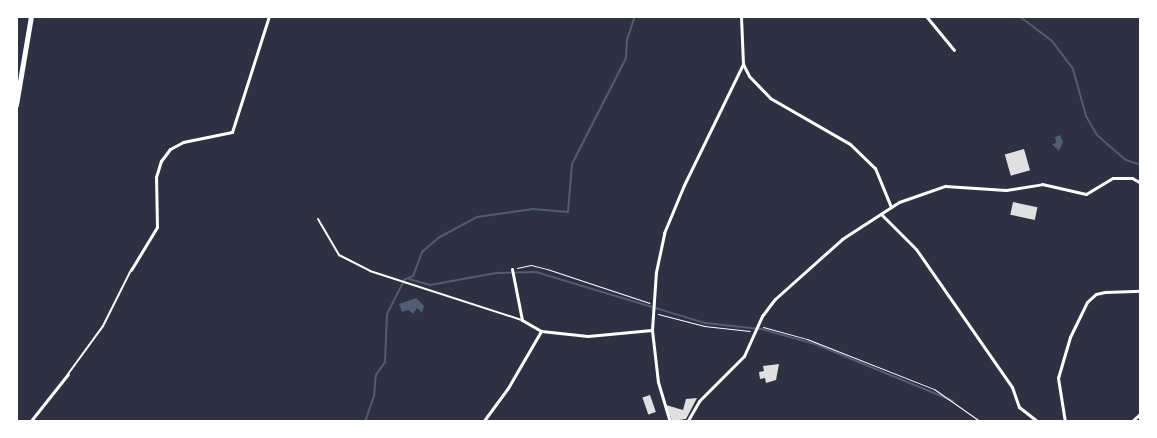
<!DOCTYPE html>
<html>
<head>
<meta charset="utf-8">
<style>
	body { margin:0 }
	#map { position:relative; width:1157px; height:438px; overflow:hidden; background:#2d3142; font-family:"Source Serif 4",serif }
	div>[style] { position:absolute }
	.water>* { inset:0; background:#4f5d75 }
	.stream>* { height:2px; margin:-1px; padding:0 1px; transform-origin:1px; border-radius:1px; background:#4f5d75 }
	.building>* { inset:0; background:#e0e0e3; transform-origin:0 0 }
	.path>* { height:1px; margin:-0.5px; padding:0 0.5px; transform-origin:0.5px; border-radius:0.5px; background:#fff }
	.service>* { height:2px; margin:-1px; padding:0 1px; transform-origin:1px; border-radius:1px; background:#fff }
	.minor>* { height:3px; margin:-1.5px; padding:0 1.5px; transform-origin:1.5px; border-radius:1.5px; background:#fff }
	.secondary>* { height:4.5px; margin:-2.25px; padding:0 2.25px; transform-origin:2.25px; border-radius:2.25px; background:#fff }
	span { translate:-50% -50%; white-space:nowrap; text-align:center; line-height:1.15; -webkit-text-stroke:5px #fff; paint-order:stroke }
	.frame { position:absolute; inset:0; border:18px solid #fff; pointer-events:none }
</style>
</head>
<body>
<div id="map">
	<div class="water">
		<div style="clip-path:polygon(1060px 135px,1063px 142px,1059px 151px,1052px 144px,1056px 143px,1055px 137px)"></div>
		<div style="clip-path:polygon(416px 298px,424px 306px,422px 313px,417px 308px,413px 314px,409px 310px,402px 312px,399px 304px)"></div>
	</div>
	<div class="stream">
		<div style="left:1019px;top:16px;width:41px;rotate:37.1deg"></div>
		<div style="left:1052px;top:41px;width:35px;rotate:53deg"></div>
		<div style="left:1073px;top:69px;width:49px;rotate:74.5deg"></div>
		<div style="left:1086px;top:116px;width:22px;rotate:60deg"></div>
		<div style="left:1097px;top:135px;width:38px;rotate:41deg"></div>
		<div style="left:1126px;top:160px;width:16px;rotate:18deg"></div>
		<div style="left:409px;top:279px;width:22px;rotate:16deg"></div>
		<div style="left:430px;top:285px;width:67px;rotate:-10.3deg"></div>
		<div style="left:496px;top:273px;width:40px;rotate:-1.4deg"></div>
		<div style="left:536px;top:272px;width:177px;rotate:16.8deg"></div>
		<div style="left:705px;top:323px;width:56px;rotate:6.1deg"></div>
		<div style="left:761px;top:329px;width:56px;rotate:15.5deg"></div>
		<div style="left:815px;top:344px;width:149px;rotate:22.4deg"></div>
		<div style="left:365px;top:422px;width:28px;rotate:-71deg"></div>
		<div style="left:374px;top:396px;width:21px;rotate:-85deg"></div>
		<div style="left:376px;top:375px;width:16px;rotate:-55deg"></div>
		<div style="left:385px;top:362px;width:48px;rotate:-87.6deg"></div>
		<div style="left:387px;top:314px;width:38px;rotate:-63deg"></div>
		<div style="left:404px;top:280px;width:10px;rotate:-24deg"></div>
		<div style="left:413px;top:276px;width:26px;rotate:-69deg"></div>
		<div style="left:422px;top:252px;width:21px;rotate:-41deg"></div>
		<div style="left:438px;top:238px;width:44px;rotate:-28.3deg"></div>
		<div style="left:477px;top:217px;width:57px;rotate:-8.1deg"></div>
		<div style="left:533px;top:209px;width:35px;rotate:5deg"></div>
		<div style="left:568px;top:212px;width:48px;rotate:-85.2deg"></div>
		<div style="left:572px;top:164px;width:119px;rotate:-63deg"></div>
		<div style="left:626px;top:58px;width:18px;rotate:-87deg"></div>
		<div style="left:627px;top:40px;width:25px;rotate:-72deg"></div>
	</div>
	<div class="building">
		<div style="left:1024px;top:149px;width:22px;height:20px;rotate:74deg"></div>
		<div style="left:1013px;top:202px;width:25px;height:13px;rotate:12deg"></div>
		<div style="clip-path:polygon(779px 364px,776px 380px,766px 383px,765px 378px,760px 379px,759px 372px,764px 371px,763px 366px)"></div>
		<div style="left:650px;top:395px;width:18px;height:8px;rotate:71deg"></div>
		<div style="clip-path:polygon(697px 398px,686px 419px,672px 421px,666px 405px,683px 410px,686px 399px)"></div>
	</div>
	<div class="path">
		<div style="left:517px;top:268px;width:14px;rotate:-12deg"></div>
		<div style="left:531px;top:265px;width:16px;rotate:14deg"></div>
		<div style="left:547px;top:269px;width:108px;rotate:18.3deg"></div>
		<div style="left:658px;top:314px;width:48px;rotate:14.6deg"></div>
		<div style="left:704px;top:326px;width:46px;rotate:6.2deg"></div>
		<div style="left:763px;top:327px;width:46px;rotate:15.3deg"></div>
		<div style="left:807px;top:339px;width:136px;rotate:21.5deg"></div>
		<div style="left:934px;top:389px;width:57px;rotate:35.1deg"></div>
		<div style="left:994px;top:422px;width:9px"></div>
	</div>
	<div class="service">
		<div style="left:318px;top:219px;width:42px;rotate:59.7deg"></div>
		<div style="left:339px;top:255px;width:35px;rotate:27deg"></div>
		<div style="left:370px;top:271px;width:160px;rotate:17.9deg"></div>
		<div style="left:68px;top:374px;width:59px;rotate:-53.9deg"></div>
		<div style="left:103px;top:326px;width:63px;rotate:-63.4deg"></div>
	</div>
	<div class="minor">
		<div style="left:926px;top:16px;width:44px;rotate:50.5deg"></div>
		<div style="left:743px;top:64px;width:13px;rotate:63deg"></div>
		<div style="left:749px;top:76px;width:30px;rotate:46deg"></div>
		<div style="left:770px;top:98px;width:92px;rotate:29.9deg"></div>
		<div style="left:850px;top:144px;width:35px;rotate:44deg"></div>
		<div style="left:875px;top:168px;width:42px;rotate:67.7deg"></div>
		<div style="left:882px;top:215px;width:48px;rotate:45deg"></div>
		<div style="left:916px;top:249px;width:168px;rotate:55.2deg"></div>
		<div style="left:1012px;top:387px;width:21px;rotate:71deg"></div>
		<div style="left:1019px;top:407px;width:24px;rotate:38deg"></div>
		<div style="left:131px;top:270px;width:50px;rotate:-58.8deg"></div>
		<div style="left:157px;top:227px;width:50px;rotate:-91.1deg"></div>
		<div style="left:156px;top:177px;width:17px;rotate:-73deg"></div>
		<div style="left:161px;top:161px;width:15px;rotate:-53deg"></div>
		<div style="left:170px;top:149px;width:15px;rotate:-28deg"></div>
		<div style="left:183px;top:142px;width:50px;rotate:-11.5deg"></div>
		<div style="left:232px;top:132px;width:122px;rotate:-72.3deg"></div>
		<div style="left:541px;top:331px;width:47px;rotate:6.1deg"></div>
		<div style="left:588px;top:336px;width:64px;rotate:-5.4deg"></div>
		<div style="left:30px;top:422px;width:61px;rotate:-51.6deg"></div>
		<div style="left:483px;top:422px;width:42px;rotate:-53.7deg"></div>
		<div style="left:508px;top:388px;width:66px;rotate:-59.9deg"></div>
		<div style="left:541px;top:331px;width:22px;rotate:-150deg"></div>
		<div style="left:522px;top:320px;width:52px;rotate:-101.1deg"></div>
		<div style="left:670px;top:422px;width:42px;rotate:-106.7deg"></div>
		<div style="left:658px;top:382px;width:52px;rotate:-96.6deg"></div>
		<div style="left:652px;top:330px;width:58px;rotate:-86.1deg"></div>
		<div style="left:656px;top:272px;width:40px;rotate:-78deg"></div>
		<div style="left:664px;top:233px;width:52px;rotate:-67.4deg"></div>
		<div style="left:684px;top:185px;width:135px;rotate:-64deg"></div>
		<div style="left:743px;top:64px;width:48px;rotate:-92.4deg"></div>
		<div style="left:687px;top:422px;width:24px;rotate:-60deg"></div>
		<div style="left:699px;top:401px;width:64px;rotate:-45deg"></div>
		<div style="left:744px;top:356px;width:44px;rotate:-65.8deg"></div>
		<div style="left:762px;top:316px;width:21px;rotate:-53deg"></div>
		<div style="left:775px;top:299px;width:90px;rotate:-41.8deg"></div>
		<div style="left:842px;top:239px;width:68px;rotate:-33deg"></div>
		<div style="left:899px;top:202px;width:49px;rotate:-19.2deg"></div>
		<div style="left:945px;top:186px;width:61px;rotate:3.8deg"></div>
		<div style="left:1006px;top:190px;width:36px;rotate:-9deg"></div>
		<div style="left:1042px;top:184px;width:45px;rotate:12.8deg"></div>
		<div style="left:1086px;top:194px;width:31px;rotate:-31deg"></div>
		<div style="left:1113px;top:178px;width:19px"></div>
		<div style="left:1132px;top:178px;width:10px;rotate:29deg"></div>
		<div style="left:1065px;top:422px;width:45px;rotate:-99deg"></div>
		<div style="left:1058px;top:378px;width:43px;rotate:-73.7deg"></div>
		<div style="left:1070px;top:337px;width:39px;rotate:-64deg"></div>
		<div style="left:1087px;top:302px;width:12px;rotate:-42deg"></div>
		<div style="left:1096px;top:294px;width:9px;rotate:-13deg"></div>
		<div style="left:1105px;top:292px;width:36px;rotate:-2deg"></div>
		<div style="left:1131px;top:422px;width:13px;rotate:-42deg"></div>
	</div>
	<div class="secondary">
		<div style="left:16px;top:105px;width:90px;rotate:-80.4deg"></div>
	</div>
	<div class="frame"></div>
</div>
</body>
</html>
